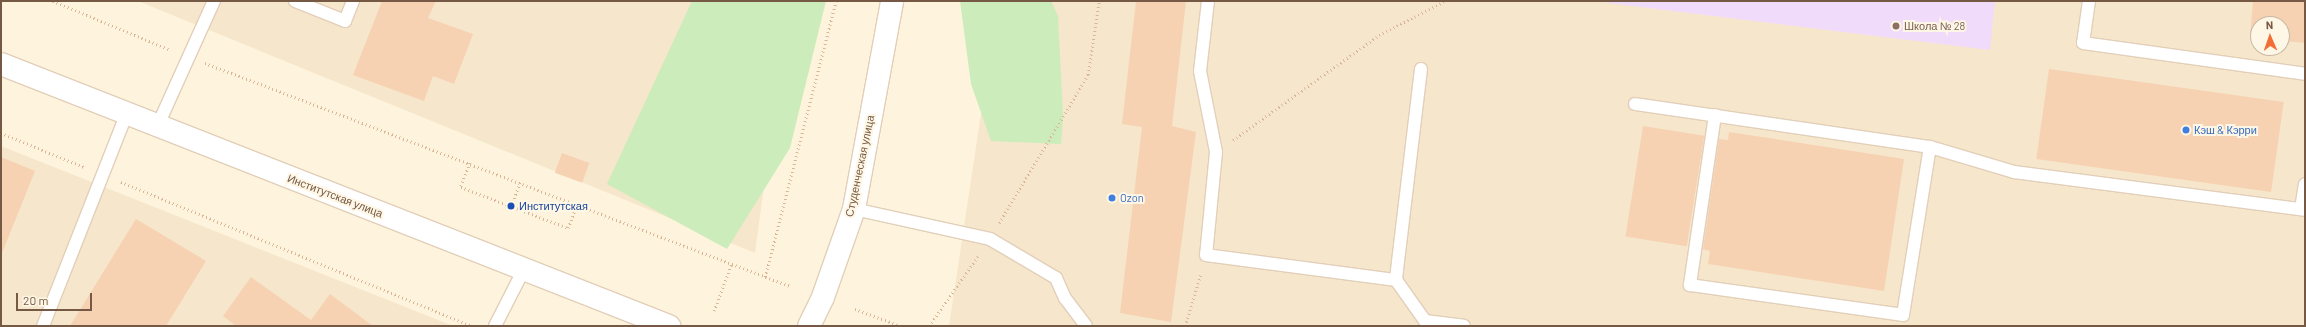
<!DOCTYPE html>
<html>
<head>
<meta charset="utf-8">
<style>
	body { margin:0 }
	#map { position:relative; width:2306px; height:327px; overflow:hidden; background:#fef4dd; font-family:Barlow,sans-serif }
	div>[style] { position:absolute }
	.residential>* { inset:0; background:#f6e6cb }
	.education>* { inset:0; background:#f1dbfa }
	.green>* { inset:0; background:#ccecbb }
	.building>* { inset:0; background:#f6d2b3; transform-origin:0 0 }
	.path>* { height:2.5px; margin-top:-1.25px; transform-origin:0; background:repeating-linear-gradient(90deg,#dab596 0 1px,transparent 0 4px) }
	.roads { filter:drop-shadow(1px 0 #e2cfb9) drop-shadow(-1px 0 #e2cfb9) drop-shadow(0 1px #e2cfb9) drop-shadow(0 -1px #e2cfb9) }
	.lane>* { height:12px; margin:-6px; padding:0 6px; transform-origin:6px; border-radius:6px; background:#fff }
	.secondary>* { height:22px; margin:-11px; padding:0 11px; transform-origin:11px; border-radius:11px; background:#fff }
	.dots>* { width:11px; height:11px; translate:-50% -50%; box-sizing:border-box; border:2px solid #fff7e6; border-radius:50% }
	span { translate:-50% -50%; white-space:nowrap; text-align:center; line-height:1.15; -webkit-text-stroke:4px #fff7e6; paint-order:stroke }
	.education-label { font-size:11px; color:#785e54 }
	.left { translate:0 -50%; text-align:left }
	.shop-label { font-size:11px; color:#366cbe }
	.street-label { font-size:11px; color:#755944 }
	.transit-label { font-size:11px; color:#164399 }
	.frame { position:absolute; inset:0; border:2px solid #755944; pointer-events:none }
	.north { position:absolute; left:2250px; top:16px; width:40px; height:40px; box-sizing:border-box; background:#fff7e6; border:1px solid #c8b8a5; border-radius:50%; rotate:358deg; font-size:11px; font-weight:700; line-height:16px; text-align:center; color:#755944 }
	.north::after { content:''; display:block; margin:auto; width:14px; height:18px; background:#f36d37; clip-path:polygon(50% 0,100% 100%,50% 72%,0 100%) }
	.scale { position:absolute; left:16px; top:293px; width:76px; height:18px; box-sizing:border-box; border:2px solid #755944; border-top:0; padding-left:5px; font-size:12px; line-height:14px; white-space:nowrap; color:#755944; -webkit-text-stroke:3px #fff7e6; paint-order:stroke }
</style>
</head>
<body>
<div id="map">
	<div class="residential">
		<div style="clip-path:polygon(138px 1px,789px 1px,755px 253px)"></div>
		<div style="clip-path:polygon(evenodd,998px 1px,2305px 1px,2305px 326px,949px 326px,998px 1px,2258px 24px,2282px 24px,2282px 48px,2258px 48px,2258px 24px)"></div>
		<div style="clip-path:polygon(1px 146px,453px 326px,1px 326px)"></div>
	</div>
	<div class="education">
		<div style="clip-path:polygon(1608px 1px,1995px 1px,1990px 50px,1608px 3px)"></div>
	</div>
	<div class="green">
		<div style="clip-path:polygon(692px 1px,826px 1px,790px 148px,727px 249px,607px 184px)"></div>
		<div style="clip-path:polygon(960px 1px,1051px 1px,1058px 16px,1063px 117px,1061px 144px,991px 141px,971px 84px)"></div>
	</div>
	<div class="building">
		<div style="clip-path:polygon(382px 1px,436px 1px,428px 18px,473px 34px,454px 84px,433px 76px,424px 101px,353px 75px)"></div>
		<div style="clip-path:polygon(1136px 1px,1186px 1px,1172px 126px,1196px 132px,1171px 322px,1120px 313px,1142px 127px,1122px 124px)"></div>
		<div style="clip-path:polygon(2253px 1px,2305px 1px,2305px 43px,2282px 41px,2282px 24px,2258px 24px,2258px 39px,2250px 38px)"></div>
		<div style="left:2049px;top:69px;width:237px;height:91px;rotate:8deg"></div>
		<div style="left:1643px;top:126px;width:62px;height:112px;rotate:9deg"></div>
		<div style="clip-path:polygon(1729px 132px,1904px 159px,1884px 291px,1708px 264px,1710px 251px,1703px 249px,1719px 139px,1728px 140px)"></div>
		<div style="left:562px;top:153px;width:29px;height:21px;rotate:20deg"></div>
		<div style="clip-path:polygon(1px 157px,35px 171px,2px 253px,1px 252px)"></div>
		<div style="clip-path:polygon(136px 219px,206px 261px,166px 326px,70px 326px)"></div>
		<div style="clip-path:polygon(251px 277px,311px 320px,330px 294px,373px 326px,236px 326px,223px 316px)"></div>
	</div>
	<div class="path">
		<div style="left:53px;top:1px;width:128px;rotate:22.6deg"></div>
		<div style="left:205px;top:63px;width:626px;rotate:20.87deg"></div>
		<div style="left:1px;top:133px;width:90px;rotate:22.3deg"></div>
		<div style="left:1233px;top:140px;width:180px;rotate:-35.7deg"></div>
		<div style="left:1379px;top:35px;width:74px;rotate:-27.3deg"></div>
		<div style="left:470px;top:163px;width:26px;rotate:111deg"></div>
		<div style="left:461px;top:187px;width:115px;rotate:21deg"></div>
		<div style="left:568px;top:228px;width:26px;rotate:-69deg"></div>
		<div style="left:121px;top:182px;width:379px;rotate:22.3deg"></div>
		<div style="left:511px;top:206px;width:26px;rotate:-69deg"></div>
		<div style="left:999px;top:223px;width:173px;rotate:-59deg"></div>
		<div style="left:1088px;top:75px;width:75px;rotate:-81.5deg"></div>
		<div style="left:765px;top:277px;width:285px;rotate:-75.6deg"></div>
		<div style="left:855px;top:309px;width:49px;rotate:20.3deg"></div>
		<div style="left:714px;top:311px;width:49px;rotate:-69.7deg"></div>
		<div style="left:929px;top:326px;width:85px;rotate:-55deg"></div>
		<div style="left:1185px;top:326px;width:55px;rotate:-73.2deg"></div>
	</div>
	<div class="roads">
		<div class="lane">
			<div style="left:295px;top:1px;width:54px;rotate:21.8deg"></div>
			<div style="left:345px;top:21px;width:22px;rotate:-68deg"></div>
			<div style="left:1208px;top:1px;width:70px;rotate:96.5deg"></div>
			<div style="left:1200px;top:71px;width:83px;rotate:78.8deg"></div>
			<div style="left:1216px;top:152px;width:103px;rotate:95.5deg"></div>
			<div style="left:1206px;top:255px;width:192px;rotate:7.5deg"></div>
			<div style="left:2089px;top:1px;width:42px;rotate:98.1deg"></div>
			<div style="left:2083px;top:43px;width:224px;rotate:7.9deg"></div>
			<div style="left:1421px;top:69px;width:212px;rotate:96.8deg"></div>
			<div style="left:1396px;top:280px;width:50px;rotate:54.7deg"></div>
			<div style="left:1425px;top:321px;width:39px;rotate:7deg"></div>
			<div style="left:1635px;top:104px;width:298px;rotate:8.3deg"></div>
			<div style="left:1930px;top:147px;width:88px;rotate:16.6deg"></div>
			<div style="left:2014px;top:172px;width:293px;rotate:7.4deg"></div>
			<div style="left:1715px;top:115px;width:172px;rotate:98.4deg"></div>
			<div style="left:1690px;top:285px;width:215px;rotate:8deg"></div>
			<div style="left:1903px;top:315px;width:170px;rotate:-80.9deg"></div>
			<div style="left:157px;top:127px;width:138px;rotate:-65.7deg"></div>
			<div style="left:854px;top:209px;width:139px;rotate:12.4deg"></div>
			<div style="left:990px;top:239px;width:77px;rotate:30.6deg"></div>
			<div style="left:1056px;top:278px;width:22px;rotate:66deg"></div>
			<div style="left:1065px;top:298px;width:35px;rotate:53deg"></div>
			<div style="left:2301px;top:209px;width:25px;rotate:-81deg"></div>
			<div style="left:43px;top:326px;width:227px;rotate:-68.5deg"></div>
			<div style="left:495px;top:326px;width:64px;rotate:-63deg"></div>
		</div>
		<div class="secondary">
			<div style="left:1px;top:64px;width:718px;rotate:21.42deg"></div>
			<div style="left:809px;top:326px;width:32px;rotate:-64deg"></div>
			<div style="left:823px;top:297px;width:93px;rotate:-70.6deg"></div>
			<div style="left:854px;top:209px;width:211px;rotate:-79.6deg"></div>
		</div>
	</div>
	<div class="dots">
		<div style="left:1896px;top:26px;background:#8d6e63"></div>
		<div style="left:2186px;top:130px;background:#3f7fe0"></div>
		<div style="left:1112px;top:198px;background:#3f7fe0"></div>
		<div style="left:511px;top:206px;background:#1a4fb4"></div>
	</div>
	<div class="education-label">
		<span class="left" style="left:1904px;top:26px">Школа № 28</span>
	</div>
	<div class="shop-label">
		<span class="left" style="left:2194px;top:130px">Кэш &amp; Кэрри</span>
		<span class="left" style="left:1120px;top:198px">Ozon</span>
	</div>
	<div class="street-label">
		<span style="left:860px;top:166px;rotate:-78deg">Студенческая улица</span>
		<span style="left:335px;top:196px;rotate:21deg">Институтская улица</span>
	</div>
	<div class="transit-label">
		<span class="left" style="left:519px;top:206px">Институтская</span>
	</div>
	<div class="frame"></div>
	<div class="north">N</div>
	<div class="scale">20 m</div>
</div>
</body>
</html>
